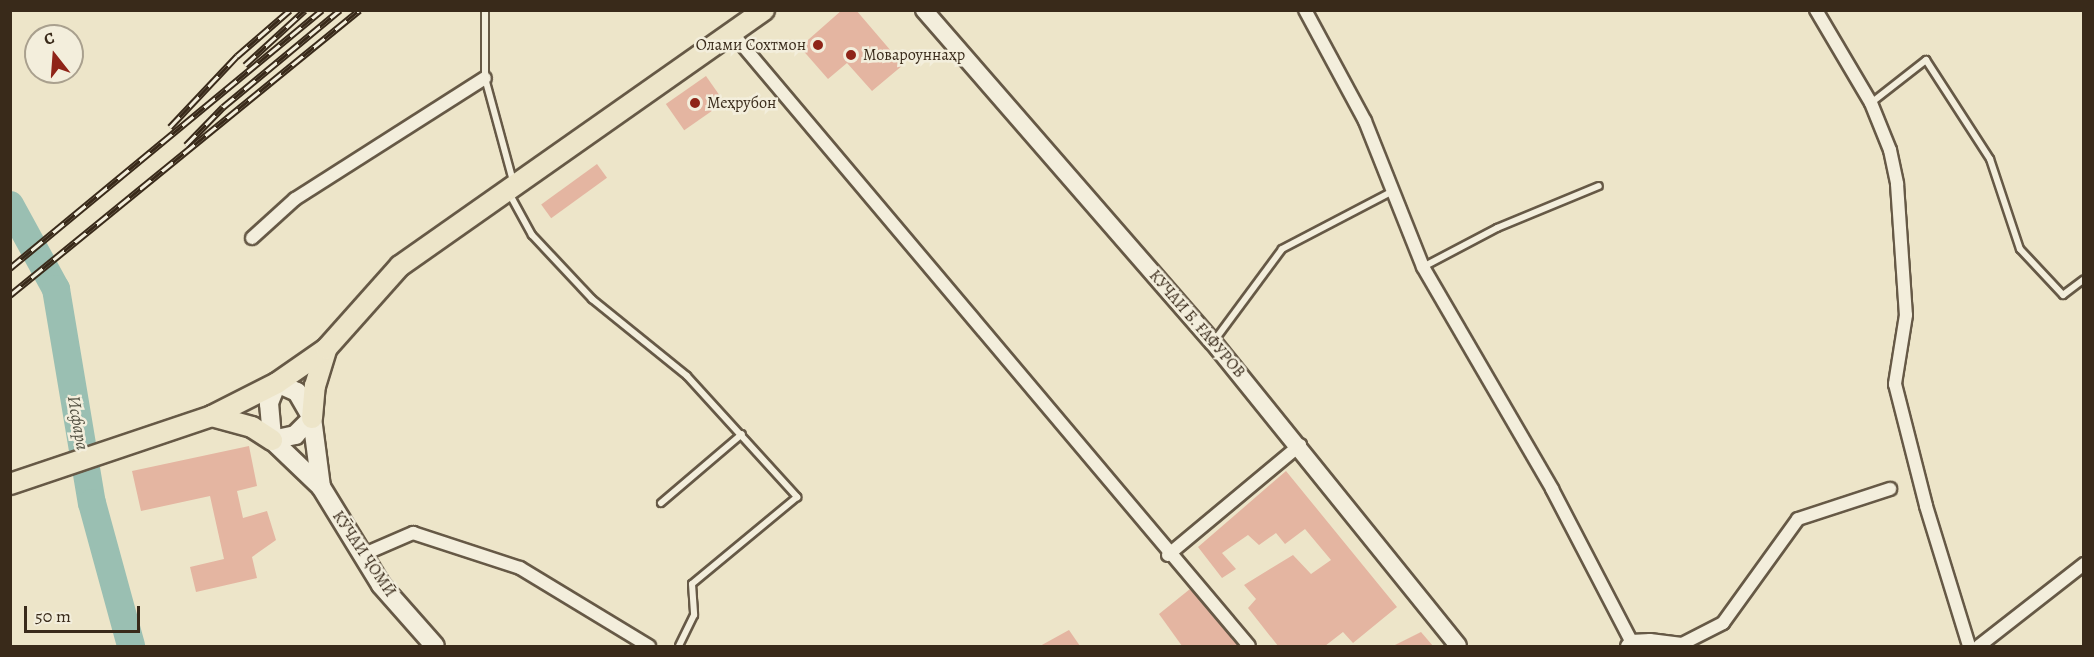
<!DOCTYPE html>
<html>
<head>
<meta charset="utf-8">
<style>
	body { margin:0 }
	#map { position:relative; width:2094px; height:657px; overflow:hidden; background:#ede5c9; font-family:Alegreya,serif }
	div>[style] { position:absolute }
	.river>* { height:28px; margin:-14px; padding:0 14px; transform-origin:14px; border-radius:14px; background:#9abfb2 }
	.building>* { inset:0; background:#e4b5a1; transform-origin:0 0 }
	.roads { filter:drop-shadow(2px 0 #665946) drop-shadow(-2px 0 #665946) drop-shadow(0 2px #665946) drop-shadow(0 -2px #665946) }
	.service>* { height:6px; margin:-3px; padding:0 3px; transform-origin:3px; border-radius:3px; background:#f3eedc }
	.minor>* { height:12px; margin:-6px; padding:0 6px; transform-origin:6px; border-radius:6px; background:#f3eedc }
	.tertiary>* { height:16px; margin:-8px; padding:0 8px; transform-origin:8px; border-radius:8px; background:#f3eedc }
	.secondary>* { height:18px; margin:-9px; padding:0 9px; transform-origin:9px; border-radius:9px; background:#f3eedc }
	.primary>* { height:20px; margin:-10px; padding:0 10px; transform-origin:10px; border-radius:10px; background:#ede5c9 }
	.rail>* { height:7px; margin-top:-3.5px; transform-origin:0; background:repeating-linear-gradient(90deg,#f3eedc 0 14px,#392a1a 0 28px); box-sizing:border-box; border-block:2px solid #392a1a }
	.dots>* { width:16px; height:16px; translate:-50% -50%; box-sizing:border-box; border:3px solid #f3eedc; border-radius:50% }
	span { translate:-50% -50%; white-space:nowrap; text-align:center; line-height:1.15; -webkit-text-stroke:5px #f3eedc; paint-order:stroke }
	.poi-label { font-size:16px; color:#392a1a }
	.right { translate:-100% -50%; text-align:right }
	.left { translate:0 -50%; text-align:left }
	.street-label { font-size:16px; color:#392a1a }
	.water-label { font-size:18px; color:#514f40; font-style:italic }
	.frame { position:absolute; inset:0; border:12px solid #392a1a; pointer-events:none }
	.north { position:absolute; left:24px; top:24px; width:60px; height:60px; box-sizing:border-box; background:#f3eedc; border:2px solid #a9a08e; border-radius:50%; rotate:343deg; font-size:16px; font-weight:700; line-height:24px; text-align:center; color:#392a1a }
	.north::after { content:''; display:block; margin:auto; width:21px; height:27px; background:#8f2418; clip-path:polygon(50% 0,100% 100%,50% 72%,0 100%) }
	.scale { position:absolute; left:24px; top:606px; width:116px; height:27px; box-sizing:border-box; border:3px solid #392a1a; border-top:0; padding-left:8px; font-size:18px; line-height:21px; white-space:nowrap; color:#392a1a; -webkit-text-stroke:4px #f3eedc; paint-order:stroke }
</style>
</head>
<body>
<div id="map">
	<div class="river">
		<div style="left:10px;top:205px;width:96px;rotate:61.3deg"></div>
		<div style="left:56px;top:289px;width:217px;rotate:80.5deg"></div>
		<div style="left:92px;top:503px;width:148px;rotate:74.7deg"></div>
	</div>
	<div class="building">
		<div style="clip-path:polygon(842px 10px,856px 10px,903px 65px,872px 91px,847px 63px,828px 79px,800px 47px)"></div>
		<div style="left:706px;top:76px;width:32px;height:49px;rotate:55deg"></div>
		<div style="left:597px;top:164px;width:17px;height:69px;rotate:54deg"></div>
		<div style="clip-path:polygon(249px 446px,257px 486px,237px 491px,243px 518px,267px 511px,276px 540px,252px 557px,257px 578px,196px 592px,190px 567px,224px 559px,210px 496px,141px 511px,132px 471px)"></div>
		<div style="clip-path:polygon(1286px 471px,1397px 607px,1353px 643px,1343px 632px,1325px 646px,1278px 646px,1248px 608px,1256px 599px,1244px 585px,1293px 555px,1311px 574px,1331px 560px,1305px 529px,1285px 544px,1276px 533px,1259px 545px,1248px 535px,1222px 553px,1236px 569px,1222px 578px,1198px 547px)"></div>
		<div style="clip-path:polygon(1190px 589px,1239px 646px,1182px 646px,1159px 614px)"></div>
		<div style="clip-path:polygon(1069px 630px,1080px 646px,1040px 646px)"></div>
		<div style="clip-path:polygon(1421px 632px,1433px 646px,1393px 646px)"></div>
	</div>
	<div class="roads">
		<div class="service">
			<div style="left:485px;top:10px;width:68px;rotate:90deg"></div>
			<div style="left:485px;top:78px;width:107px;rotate:74.8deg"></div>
			<div style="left:1871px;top:103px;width:70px;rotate:-38deg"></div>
			<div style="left:1926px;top:60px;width:118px;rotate:57.1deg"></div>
			<div style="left:1990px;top:159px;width:95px;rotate:71.6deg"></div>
			<div style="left:2020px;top:249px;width:63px;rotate:46.9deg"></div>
			<div style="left:2063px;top:295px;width:26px;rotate:-37deg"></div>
			<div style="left:509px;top:193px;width:48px;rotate:61.3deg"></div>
			<div style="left:532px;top:235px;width:88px;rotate:46.8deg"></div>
			<div style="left:592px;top:299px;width:122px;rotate:39deg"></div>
			<div style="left:687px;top:376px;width:164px;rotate:47.7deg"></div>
			<div style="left:797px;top:497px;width:136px;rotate:140.4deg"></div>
			<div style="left:692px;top:584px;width:31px;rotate:86deg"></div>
			<div style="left:694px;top:615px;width:34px;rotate:116deg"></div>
			<div style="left:1423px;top:267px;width:84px;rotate:-27.8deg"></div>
			<div style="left:1497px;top:228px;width:110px;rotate:-22.4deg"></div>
			<div style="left:1214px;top:341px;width:114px;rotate:-53.5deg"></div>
			<div style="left:1282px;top:249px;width:123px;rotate:-27.6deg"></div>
			<div style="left:661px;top:503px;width:106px;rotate:-40.4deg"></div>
		</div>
		<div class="minor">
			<div style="left:1305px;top:10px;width:126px;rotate:61.6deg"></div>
			<div style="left:1365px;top:121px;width:157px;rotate:68.3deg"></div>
			<div style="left:1423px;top:267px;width:257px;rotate:59.8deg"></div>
			<div style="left:1552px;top:489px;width:171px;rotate:62.5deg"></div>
			<div style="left:1816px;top:10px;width:108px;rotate:59.4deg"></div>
			<div style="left:1871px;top:103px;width:51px;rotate:68deg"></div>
			<div style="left:1890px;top:150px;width:35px;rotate:78deg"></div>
			<div style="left:1897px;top:184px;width:131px;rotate:86.1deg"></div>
			<div style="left:1906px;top:315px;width:70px;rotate:99.1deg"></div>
			<div style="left:1895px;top:384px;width:126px;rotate:75.7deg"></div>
			<div style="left:1926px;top:506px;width:146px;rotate:72.9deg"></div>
			<div style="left:733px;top:34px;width:800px;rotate:49.86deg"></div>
			<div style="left:252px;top:238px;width:58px;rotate:-42.2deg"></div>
			<div style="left:295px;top:199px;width:225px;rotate:-32.5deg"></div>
			<div style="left:362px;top:555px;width:56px;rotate:-23.3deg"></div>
			<div style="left:413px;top:533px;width:113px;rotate:18.1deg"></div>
			<div style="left:520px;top:568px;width:151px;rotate:31.2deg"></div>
			<div style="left:1168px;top:555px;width:172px;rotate:-39.8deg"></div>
			<div style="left:1627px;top:646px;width:6px;rotate:-51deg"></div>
			<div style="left:1631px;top:641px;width:19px;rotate:-3deg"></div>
			<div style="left:1650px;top:640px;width:32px;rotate:7deg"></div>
			<div style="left:1682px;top:644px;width:46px;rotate:-27.1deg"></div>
			<div style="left:1723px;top:623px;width:128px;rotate:-54.2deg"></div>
			<div style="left:1798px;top:519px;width:97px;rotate:-18.1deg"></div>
			<div style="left:1979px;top:646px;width:133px;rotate:-38deg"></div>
		</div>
		<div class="tertiary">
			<div style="left:924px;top:10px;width:440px;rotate:49deg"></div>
			<div style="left:1213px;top:342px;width:390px;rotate:51.1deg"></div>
		</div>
		<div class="secondary">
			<div style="left:272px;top:440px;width:24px;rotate:-12deg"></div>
			<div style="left:295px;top:435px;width:24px;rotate:-45deg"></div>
			<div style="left:321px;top:487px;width:70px;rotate:-97.4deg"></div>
			<div style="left:312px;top:418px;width:30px;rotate:-120deg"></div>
			<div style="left:297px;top:392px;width:22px;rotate:-156deg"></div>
			<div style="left:277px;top:383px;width:22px;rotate:112deg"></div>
			<div style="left:269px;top:403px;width:37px;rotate:85deg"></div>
			<div style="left:272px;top:440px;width:68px;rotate:43.8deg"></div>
			<div style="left:321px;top:487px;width:115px;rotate:58.5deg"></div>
			<div style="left:381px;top:585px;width:81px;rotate:48.5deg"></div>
		</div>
		<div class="primary">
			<div style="left:212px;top:416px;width:41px;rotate:15.4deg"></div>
			<div style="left:252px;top:427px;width:24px;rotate:33deg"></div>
			<div style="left:312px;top:418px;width:32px;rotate:-85deg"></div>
			<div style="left:315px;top:386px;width:39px;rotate:-73deg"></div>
			<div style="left:10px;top:484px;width:213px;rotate:-18.6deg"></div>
			<div style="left:212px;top:416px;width:73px;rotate:-26.9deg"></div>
			<div style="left:277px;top:383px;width:60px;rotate:-34.8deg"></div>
			<div style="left:326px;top:349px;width:111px;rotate:-48.3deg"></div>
			<div style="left:400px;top:266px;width:445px;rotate:-35.1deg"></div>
		</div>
	</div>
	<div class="rail">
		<div style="left:245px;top:65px;width:81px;rotate:-42.5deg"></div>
		<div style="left:170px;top:127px;width:98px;rotate:-46.7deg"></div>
		<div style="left:237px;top:56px;width:70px;rotate:-41deg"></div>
		<div style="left:186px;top:145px;width:53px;rotate:-45.8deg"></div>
		<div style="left:223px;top:107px;width:152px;rotate:-39.7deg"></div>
		<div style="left:10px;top:268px;width:405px;rotate:-39.6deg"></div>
		<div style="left:10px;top:295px;width:451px;rotate:-39.2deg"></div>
	</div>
	<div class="dots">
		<div style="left:818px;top:45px;background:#8f2418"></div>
		<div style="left:851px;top:55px;background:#8f2418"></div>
		<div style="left:695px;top:103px;background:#8f2418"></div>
	</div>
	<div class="poi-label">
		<span class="right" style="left:806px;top:45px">Олами Сохтмон</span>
		<span class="left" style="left:863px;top:55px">Мовароуннаҳр</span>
		<span class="left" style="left:707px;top:103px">Меҳрубон</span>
	</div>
	<div class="street-label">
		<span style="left:1197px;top:324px;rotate:49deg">КУЧАИ Б. ҒАФУРОВ</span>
		<span style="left:364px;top:554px;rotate:56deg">КӮЧАИ ҶОМӢ</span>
	</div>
	<div class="water-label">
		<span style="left:78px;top:423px;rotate:80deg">Исфара</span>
	</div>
	<div class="frame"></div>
	<div class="north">С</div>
	<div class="scale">50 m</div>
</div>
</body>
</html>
